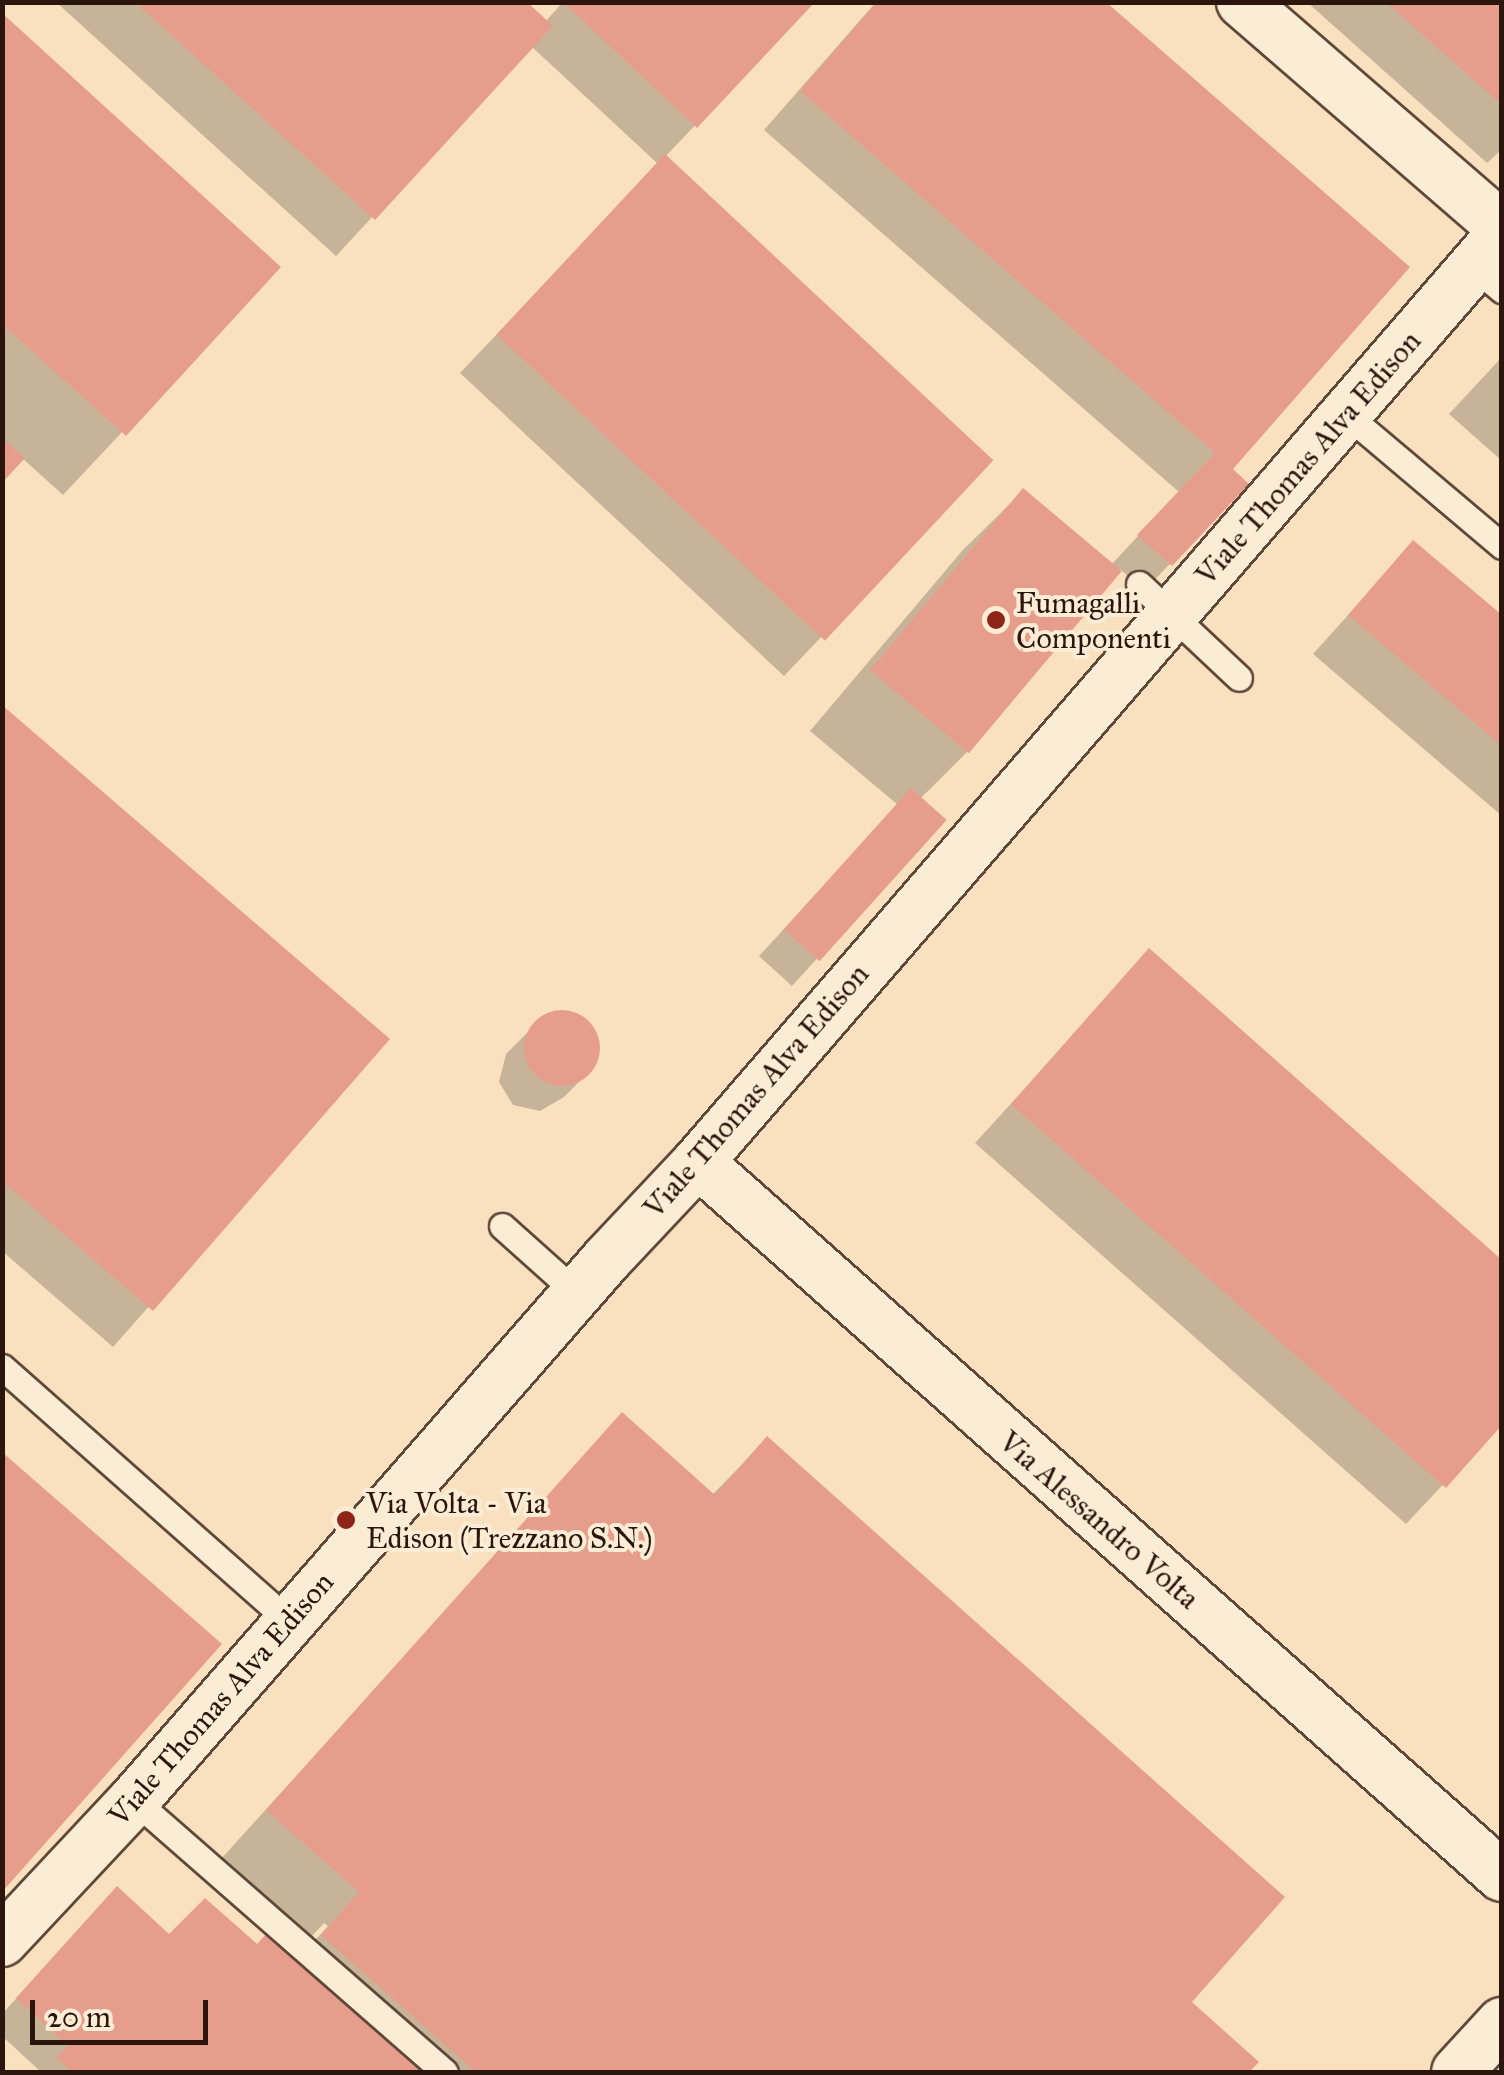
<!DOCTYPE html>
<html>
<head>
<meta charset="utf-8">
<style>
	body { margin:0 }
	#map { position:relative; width:1504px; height:2075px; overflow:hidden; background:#f9e1bf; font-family:"IM FELL Great Primer",serif }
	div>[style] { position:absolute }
	.shadow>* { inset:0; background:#0003 }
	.building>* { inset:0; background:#e79d8c; transform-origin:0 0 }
	.round { border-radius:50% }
	.roads { filter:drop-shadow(2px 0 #5f4839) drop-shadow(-2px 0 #5f4839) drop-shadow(0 2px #5f4839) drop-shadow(0 -2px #5f4839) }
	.lane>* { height:25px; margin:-12.5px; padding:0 12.5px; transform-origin:12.5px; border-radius:12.5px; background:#fbecd5 }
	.street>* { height:50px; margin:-25px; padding:0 25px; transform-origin:25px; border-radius:25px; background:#fbecd5 }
	.dots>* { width:28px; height:28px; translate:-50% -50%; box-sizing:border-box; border:5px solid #fbecd5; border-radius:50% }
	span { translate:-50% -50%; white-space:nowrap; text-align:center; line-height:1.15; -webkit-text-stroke:8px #fbecd5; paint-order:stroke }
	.street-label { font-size:30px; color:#2c150c }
	.poi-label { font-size:30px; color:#2c150c }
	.left { translate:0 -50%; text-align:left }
	.frame { position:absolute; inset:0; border:5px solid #2c150c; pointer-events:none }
	.scale { position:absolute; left:30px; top:2000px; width:178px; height:45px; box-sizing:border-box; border:5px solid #2c150c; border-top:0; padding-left:12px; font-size:30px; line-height:35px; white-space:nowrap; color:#2c150c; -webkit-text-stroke:8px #fbecd5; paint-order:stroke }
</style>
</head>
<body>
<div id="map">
	<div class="shadow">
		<div style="clip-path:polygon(56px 2px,524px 2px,545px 22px,563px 2px,812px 2px,665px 157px,989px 461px,784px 676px,460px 373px,658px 164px,531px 46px,336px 256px)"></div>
		<div style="clip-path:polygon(876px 2px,1102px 2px,1229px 469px,1245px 485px,1144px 591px,1120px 569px,967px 752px,920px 799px,944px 820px,792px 986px,759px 956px,898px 805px,810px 731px,962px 551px,1023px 491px,1111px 565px,1179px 492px,764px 130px)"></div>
		<div style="clip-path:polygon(1307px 2px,1502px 2px,1502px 149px,1487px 163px)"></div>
		<div style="clip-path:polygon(2px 17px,277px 267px,63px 495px,22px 458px,2px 479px)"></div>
		<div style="clip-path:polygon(1502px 357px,1502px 461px,1449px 414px)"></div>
		<div style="clip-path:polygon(1413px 543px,1502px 619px,1502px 816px,1313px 654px)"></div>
		<div style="clip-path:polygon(2px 708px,386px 1039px,113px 1347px,2px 1251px)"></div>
		<div style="clip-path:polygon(1150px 952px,1502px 1422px,1406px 1524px,975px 1143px)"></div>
		<div style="clip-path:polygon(557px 1013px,584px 1020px,597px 1043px,591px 1070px,564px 1097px,540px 1111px,513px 1105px,499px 1082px,506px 1054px,533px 1027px)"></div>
		<div style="clip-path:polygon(622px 1416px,712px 1495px,767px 1439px,1181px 2010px,1255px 2062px,1246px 2072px,41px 2072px,2px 2036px,2px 2014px,92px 1916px,169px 1937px,300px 1957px,328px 1926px,324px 1923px,310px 1938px,221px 1859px)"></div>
	</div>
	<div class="building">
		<div style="clip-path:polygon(135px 2px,527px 2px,553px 26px,375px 220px)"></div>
		<div style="clip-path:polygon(563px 2px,815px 2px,697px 128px)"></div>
		<div style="clip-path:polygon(877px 2px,1106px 2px,1410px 267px,1233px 469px,1249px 484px,1172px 566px,1137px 535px,1215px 453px,800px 91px)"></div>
		<div style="clip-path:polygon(1386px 2px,1502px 2px,1502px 105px,1441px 51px)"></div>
		<div style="clip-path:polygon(2px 13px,281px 267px,126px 436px,2px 324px)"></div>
		<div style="left:665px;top:154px;width:449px;height:247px;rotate:43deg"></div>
		<div style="clip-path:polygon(2px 438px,25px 458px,2px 483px)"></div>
		<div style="left:1023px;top:488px;width:129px;height:238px;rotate:40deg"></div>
		<div style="clip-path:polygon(1413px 540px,1502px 615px,1502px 746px,1348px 615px)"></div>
		<div style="clip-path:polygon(2px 705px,390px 1039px,153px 1311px,2px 1181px)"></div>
		<div style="left:911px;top:788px;width:48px;height:190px;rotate:42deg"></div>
		<div style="clip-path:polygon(1149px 948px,1502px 1260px,1502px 1425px,1446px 1488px,1011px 1104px)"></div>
		<div class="round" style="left:524px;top:1010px;width:76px;height:76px"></div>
		<div style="clip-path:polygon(622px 1412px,715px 1495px,767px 1436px,1285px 1897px,1192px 2002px,1259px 2062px,1249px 2072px,476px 2072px,321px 1935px,359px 1892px,266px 1810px)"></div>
		<div style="clip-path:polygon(2px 1452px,222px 1644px,2px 1892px)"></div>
		<div style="clip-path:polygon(117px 1886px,169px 1934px,205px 1898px,257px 1944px,272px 1928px,433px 2072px,72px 2072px,56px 2058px,68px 2046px,16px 1998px)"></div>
	</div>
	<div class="roads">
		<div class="lane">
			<div style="left:1473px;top:266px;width:38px;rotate:40deg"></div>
			<div style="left:1347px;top:415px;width:203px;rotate:40.2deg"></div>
			<div style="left:1139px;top:584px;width:137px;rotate:43.2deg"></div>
			<div style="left:502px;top:1226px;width:102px;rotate:41.8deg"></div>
			<div style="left:2px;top:1367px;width:385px;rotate:41.5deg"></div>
			<div style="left:134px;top:1800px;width:413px;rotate:41.2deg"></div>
		</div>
		<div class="street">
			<div style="left:1242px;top:2px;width:344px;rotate:40.9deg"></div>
			<div style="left:698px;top:1162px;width:1075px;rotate:41.61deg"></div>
			<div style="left:2px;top:1941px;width:193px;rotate:-46.9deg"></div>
			<div style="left:134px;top:1800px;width:719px;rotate:-48.84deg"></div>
			<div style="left:607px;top:1259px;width:133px;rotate:-46.8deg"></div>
			<div style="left:698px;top:1162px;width:1228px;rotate:-49.1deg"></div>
			<div style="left:1457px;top:2072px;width:67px;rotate:-47.4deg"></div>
		</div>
	</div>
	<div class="dots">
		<div style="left:996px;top:620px;background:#8f2418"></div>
		<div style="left:346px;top:1520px;background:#8f2418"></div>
	</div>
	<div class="street-label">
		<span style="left:1308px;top:458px;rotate:-49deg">Viale Thomas Alva Edison</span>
		<span style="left:756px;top:1091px;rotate:-49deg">Viale Thomas Alva Edison</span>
		<span style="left:1099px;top:1520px;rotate:41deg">Via Alessandro Volta</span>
		<span style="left:221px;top:1699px;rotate:-49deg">Viale Thomas Alva Edison</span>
	</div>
	<div class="poi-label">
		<span class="left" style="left:1016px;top:620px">Fumagalli<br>Componenti</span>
		<span class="left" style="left:366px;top:1520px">Via Volta - Via<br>Edison (Trezzano S.N.)</span>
	</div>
	<div class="frame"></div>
	<div class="scale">20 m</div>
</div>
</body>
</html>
